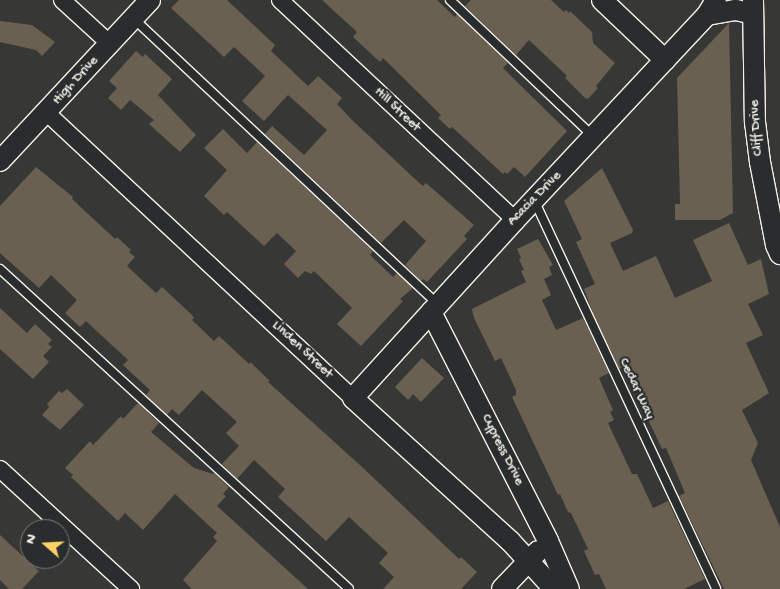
<!DOCTYPE html>
<html>
<head>
<meta charset="utf-8">
<style>
	body { margin:0 }
	#map { position:relative; width:780px; height:589px; overflow:hidden; background:#373735; font-family:"Gochi Hand",sans-serif }
	div>[style] { position:absolute }
	.building>* { inset:0; background:#696051 }
	.roads { filter:drop-shadow(1px 0 #f4f1e8) drop-shadow(-1px 0 #f4f1e8) drop-shadow(0 1px #f4f1e8) drop-shadow(0 -1px #f4f1e8) }
	.service>* { height:8px; margin:-4px; padding:0 4px; transform-origin:4px; border-radius:4px; background:#2a2d2e }
	.minor>* { height:16px; margin:-8px; padding:0 8px; transform-origin:8px; border-radius:8px; background:#2a2d2e }
	.tertiary>* { height:20px; margin:-10px; padding:0 10px; transform-origin:10px; border-radius:10px; background:#2a2d2e }
	span { translate:-50% -50%; white-space:nowrap; text-align:center; line-height:1.15; -webkit-text-stroke:4.5px #2a2d2e; paint-order:stroke }
	.street-label { font-size:14px; color:#f4f1e8 }
	.north { position:absolute; left:20px; top:519px; width:50px; height:50px; box-sizing:border-box; background:#2a2d2e; border:1px solid #7b7b78; border-radius:50%; rotate:289deg; font-size:14px; font-weight:700; line-height:20px; text-align:center; color:#f4f1e8 }
	.north::after { content:''; display:block; margin:auto; width:18px; height:22px; background:#ffd166; clip-path:polygon(50% 0,100% 100%,50% 72%,0 100%) }
</style>
</head>
<body>
<div id="map">
	<div class="building">
		<div style="clip-path:polygon(179px 0,227px 0,275px 45px,271px 51px,308px 86px,318px 76px,342px 98px,337px 104px,351px 119px,415px 179px,423px 186px,426px 183px,474px 225px,464px 236px,467px 239px,427px 282px,423px 279px,421px 281px,405px 265px,426px 241px,404px 220px,381px 243px,265px 134px,272px 126px,304px 155px,327px 130px,288px 95px,264px 121px,242px 101px,265px 76px,234px 47px,224px 57px,171px 8px)"></div>
		<div style="clip-path:polygon(322px 0,437px 0,455px 17px,457px 14px,508px 63px,503px 68px,567px 131px,525px 177px,514px 167px,507px 174px,505px 172px,503px 174px,452px 127px,450px 129px,438px 118px,441px 115px,383px 58px,380px 62px,353px 37px,357px 32px)"></div>
		<div style="clip-path:polygon(471px 0,551px 0,564px 12px,566px 10px,569px 13px,570px 11px,592px 32px,593px 43px,615px 63px,596px 86px,598px 88px,588px 99px,585px 98px,565px 78px,567px 76px,529px 40px,516px 55px,465px 6px)"></div>
		<div style="clip-path:polygon(0 21px,32px 25px,55px 42px,42px 56px,36px 50px,0 42px)"></div>
		<div style="clip-path:polygon(729px 23px,733px 213px,720px 220px,675px 220px,675px 204px,680px 204px,677px 78px)"></div>
		<div style="clip-path:polygon(136px 51px,143px 57px,145px 54px,172px 79px,158px 95px,196px 135px,180px 152px,149px 124px,154px 120px,130px 100px,121px 110px,108px 98px,117px 88px,109px 81px)"></div>
		<div style="clip-path:polygon(223px 129px,247px 153px,257px 142px,373px 251px,370px 255px,393px 277px,397px 273px,413px 288px,400px 299px,403px 301px,361px 346px,337px 324px,352px 308px,314px 271px,311px 274px,305px 271px,298px 278px,284px 264px,296px 251px,277px 233px,264px 246px,227px 212px,224px 215px,204px 196px,227px 170px,204px 148px)"></div>
		<div style="clip-path:polygon(36px 167px,73px 197px,72px 199px,115px 239px,117px 237px,131px 250px,129px 252px,135px 257px,127px 266px,156px 293px,162px 287px,192px 315px,194px 318px,192px 320px,214px 341px,219px 336px,249px 364px,250px 362px,270px 381px,268px 382px,361px 466px,459px 559px,461px 557px,477px 572px,461px 589px,383px 589px,394px 577px,379px 563px,388px 553px,349px 517px,326px 541px,278px 497px,285px 489px,254px 460px,237px 479px,222px 464px,239px 446px,226px 433px,237px 422px,202px 390px,179px 415px,172px 409px,167px 415px,146px 395px,150px 390px,123px 365px,128px 360px,86px 321px,80px 327px,65px 313px,77px 300px,51px 275px,39px 288px,0 253px,0 206px)"></div>
		<div style="clip-path:polygon(602px 168px,633px 230px,632px 233px,610px 243px,623px 271px,656px 256px,675px 298px,712px 281px,693px 240px,729px 223px,748px 265px,761px 259px,769px 294px,748px 304px,763px 335px,746px 343px,769px 393px,742px 410px,758px 443px,751px 460px,780px 527px,780px 589px,724px 589px,679px 496px,685px 493px,666px 448px,662px 449px,645px 413px,650px 411px,628px 365px,619px 369px,593px 313px,584px 289px,595px 284px,576px 242px,582px 239px,564px 201px)"></div>
		<div style="clip-path:polygon(538px 239px,553px 265px,549px 267px,552px 275px,544px 279px,551px 295px,542px 300px,556px 330px,583px 318px,609px 373px,599px 378px,613px 410px,610px 412px,614px 420px,608px 423px,632px 474px,637px 474px,653px 508px,668px 501px,705px 579px,684px 589px,606px 589px,599px 574px,595px 575px,584px 551px,588px 549px,571px 513px,568px 512px,560px 494px,558px 495px,512px 397px,516px 395px,516px 390px,501px 358px,495px 361px,474px 318px,472px 309px,526px 282px,521px 271px,524px 270px,519px 259px,521px 258px,517px 249px)"></div>
		<div style="clip-path:polygon(0 308px,27px 333px,35px 324px,52px 340px,48px 344px,52px 347px,43px 356px,49px 362px,33px 379px,0 349px)"></div>
		<div style="clip-path:polygon(422px 358px,444px 378px,421px 402px,413px 394px,408px 400px,395px 387px)"></div>
		<div style="clip-path:polygon(67px 389px,84px 405px,60px 430px,42px 415px,49px 407px,47px 404px,59px 391px,62px 393px)"></div>
		<div style="clip-path:polygon(138px 403px,159px 423px,151px 432px,194px 468px,213px 474px,214px 473px,229px 487px,223px 494px,226px 496px,217px 506px,308px 589px,192px 589px,183px 580px,217px 541px,213px 537px,217px 533px,175px 494px,143px 530px,125px 513px,118px 521px,71px 477px,73px 475px,65px 468px,90px 441px,93px 445px,121px 416px,123px 419px)"></div>
		<div style="clip-path:polygon(0 535px,39px 571px,22px 589px,9px 589px,0 580px)"></div>
	</div>
	<div class="roads">
		<div class="service">
			<div style="left:450px;top:0;width:196px;rotate:43.6deg"></div>
			<div style="left:133px;top:18px;width:418px;rotate:43.2deg"></div>
			<div style="left:535px;top:202px;width:427px;rotate:64.9deg"></div>
			<div style="left:0;top:269px;width:473px;rotate:42.5deg"></div>
		</div>
		<div class="minor">
			<div style="left:62px;top:0;width:65px;rotate:42.5deg"></div>
			<div style="left:280px;top:0;width:322px;rotate:43.1deg"></div>
			<div style="left:47px;top:113px;width:418px;rotate:43deg"></div>
			<div style="left:0;top:469px;width:178px;rotate:42.5deg"></div>
		</div>
		<div class="tertiary">
			<div style="left:602px;top:0;width:87px;rotate:43.6deg"></div>
			<div style="left:753px;top:0;width:122px;rotate:89.1deg"></div>
			<div style="left:755px;top:122px;width:40px;rotate:82.9deg"></div>
			<div style="left:760px;top:162px;width:85px;rotate:79.1deg"></div>
			<div style="left:776px;top:245px;width:10px;rotate:66deg"></div>
			<div style="left:707px;top:15px;width:29px;rotate:-10deg"></div>
			<div style="left:736px;top:10px;width:17px;rotate:13deg"></div>
			<div style="left:0;top:161px;width:220px;rotate:-47deg"></div>
			<div style="left:431px;top:312px;width:257px;rotate:62.9deg"></div>
			<div style="left:548px;top:541px;width:52px;rotate:66.4deg"></div>
			<div style="left:502px;top:589px;width:52px;rotate:-46.5deg"></div>
			<div style="left:554px;top:589px;width:65px;rotate:-132.5deg"></div>
			<div style="left:510px;top:541px;width:212px;rotate:-137.7deg"></div>
			<div style="left:353px;top:398px;width:241px;rotate:-47.7deg"></div>
			<div style="left:515px;top:220px;width:281px;rotate:-46.9deg"></div>
			<div style="left:707px;top:15px;width:17px;rotate:-59deg"></div>
		</div>
	</div>
	<div class="street-label">
		<span style="left:76px;top:81px;rotate:-48deg">High Drive</span>
		<span style="left:397px;top:110px;rotate:43deg">Hill Street</span>
		<span style="left:757px;top:128px;rotate:-94deg">Cliff Drive</span>
		<span style="left:535px;top:199px;rotate:-46deg">Acacia Drive</span>
		<span style="left:302px;top:350px;rotate:43deg">Linden Street</span>
		<span style="left:636px;top:389px;rotate:65deg">Cedar Way</span>
		<span style="left:502px;top:450px;rotate:63deg">Cypress Drive</span>
	</div>
	<div class="north">N</div>
</div>
</body>
</html>
